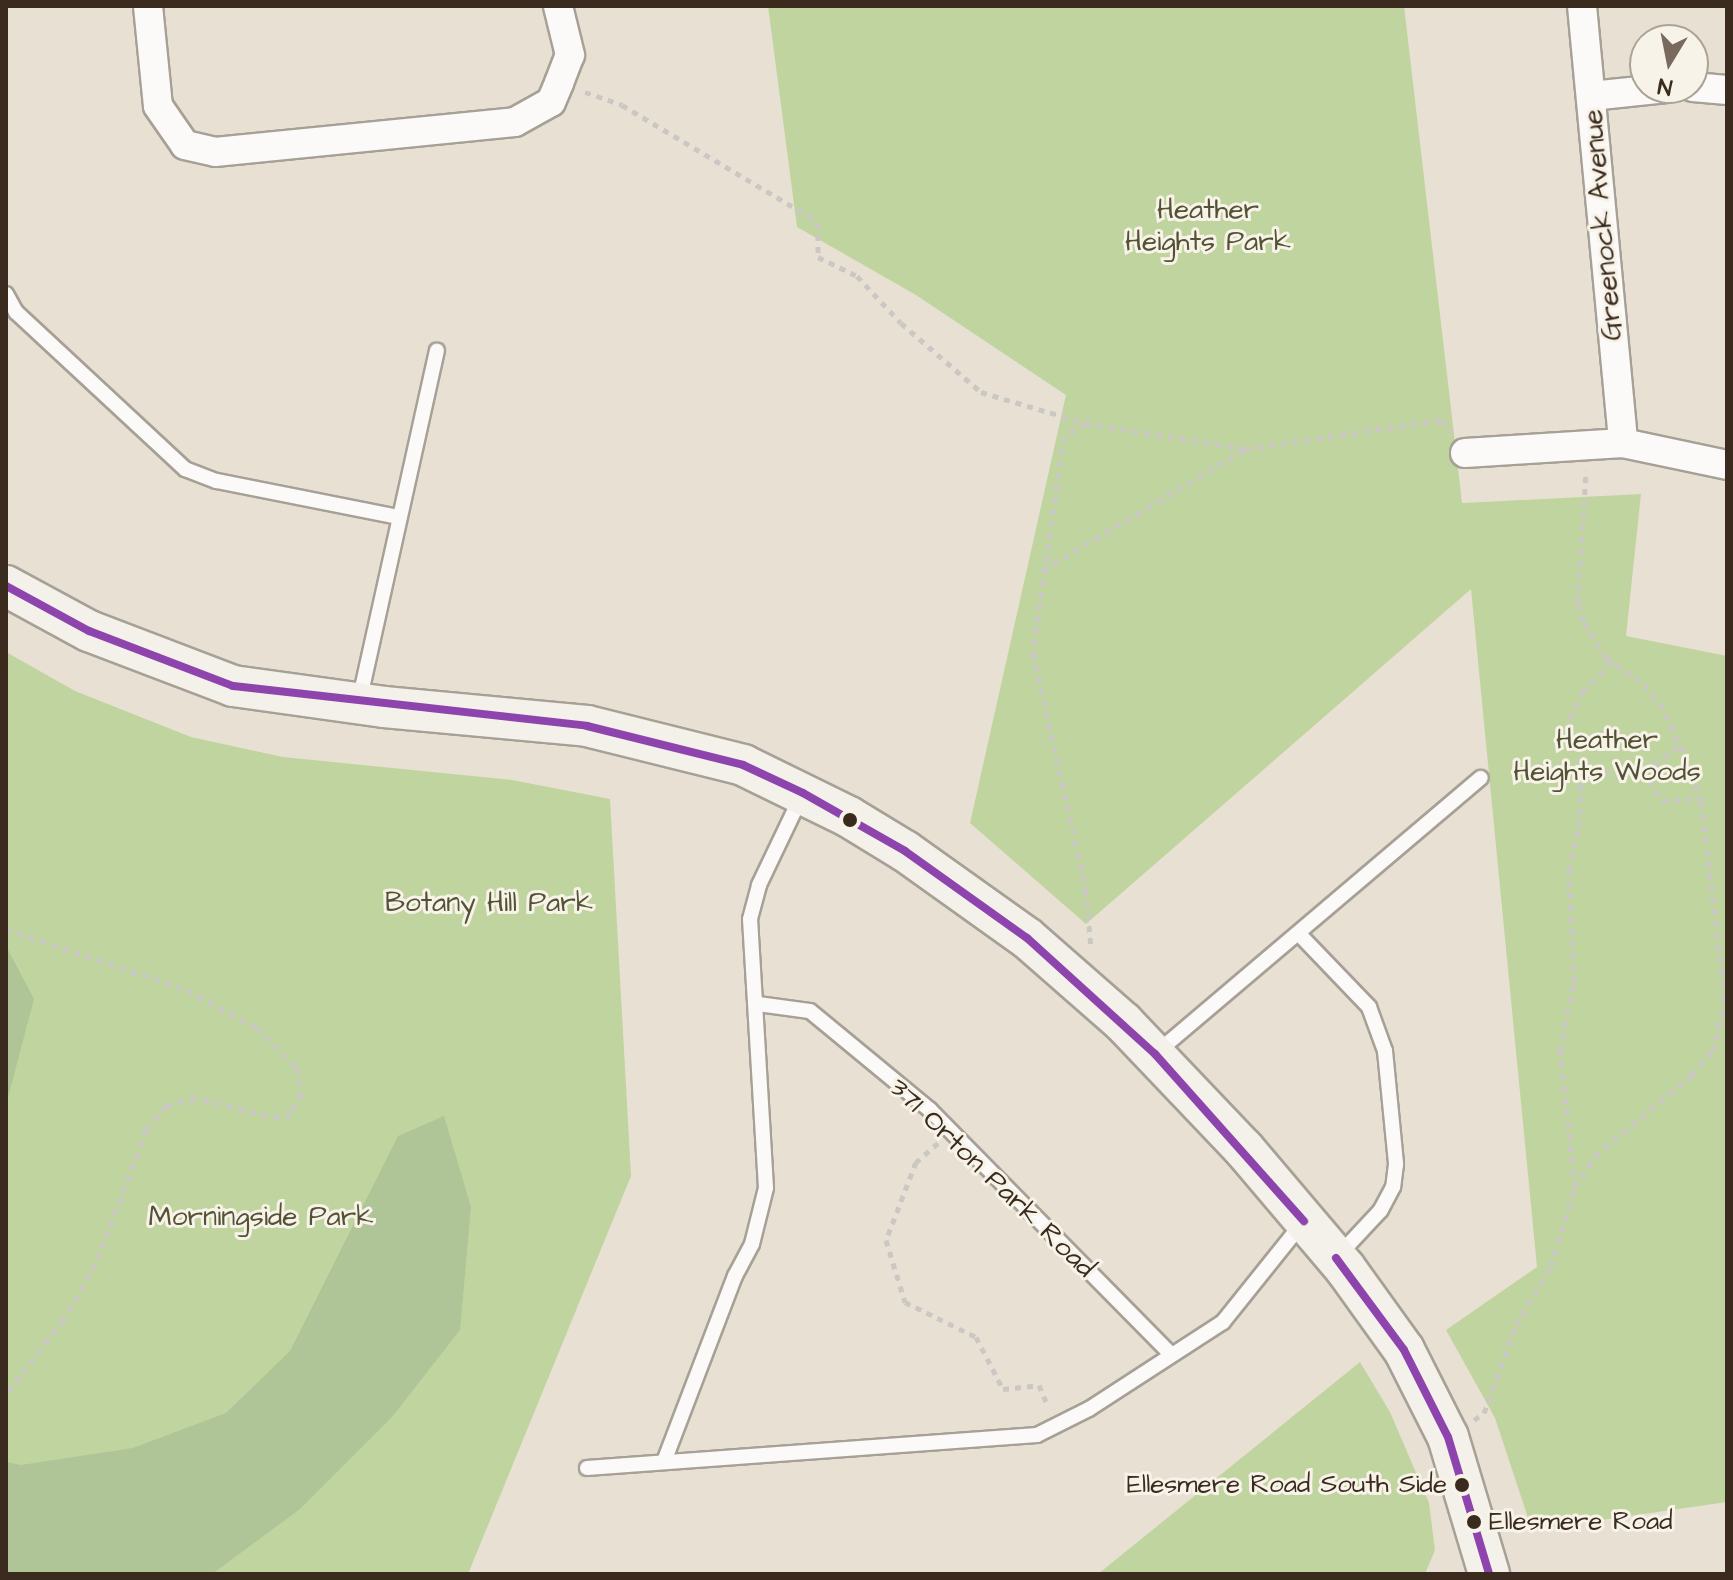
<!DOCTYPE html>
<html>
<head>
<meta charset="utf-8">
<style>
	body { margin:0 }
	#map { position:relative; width:1733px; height:1580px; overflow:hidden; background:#e8e0d2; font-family:"Architects Daughter",sans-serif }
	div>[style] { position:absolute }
	.green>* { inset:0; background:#c0d49f }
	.forest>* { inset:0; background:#afc497 }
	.path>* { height:5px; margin-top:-2.5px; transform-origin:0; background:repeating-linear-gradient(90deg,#cbc8c4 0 6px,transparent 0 12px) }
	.roads { filter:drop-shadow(2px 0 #a6a096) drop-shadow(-2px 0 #a6a096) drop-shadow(0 2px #a6a096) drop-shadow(0 -2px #a6a096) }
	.lane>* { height:14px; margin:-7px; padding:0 7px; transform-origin:7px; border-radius:7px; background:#fcfaf8 }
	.street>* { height:28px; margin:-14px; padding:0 14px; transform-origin:14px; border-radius:14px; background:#fcfaf8 }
	.secondary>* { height:40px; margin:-20px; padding:0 20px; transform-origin:20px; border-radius:20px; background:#f4f0ea }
	.bus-1>* { height:8px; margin:-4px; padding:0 4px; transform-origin:4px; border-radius:4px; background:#8e44ad }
	.dots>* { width:22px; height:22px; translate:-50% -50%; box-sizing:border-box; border:4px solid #f7f3e8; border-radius:50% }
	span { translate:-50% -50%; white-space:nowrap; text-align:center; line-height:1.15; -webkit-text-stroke:6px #f7f3e8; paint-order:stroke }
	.bus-label { font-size:26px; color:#3b2a1e }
	.right { translate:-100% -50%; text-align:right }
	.left { translate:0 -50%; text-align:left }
	.park-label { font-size:28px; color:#545234 }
	.street-label { font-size:28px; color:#3b2a1e }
	.frame { position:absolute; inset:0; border:8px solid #3b2a1e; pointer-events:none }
	.north { position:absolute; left:1629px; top:24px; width:80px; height:80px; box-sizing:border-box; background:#f7f3e8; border:2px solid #aca397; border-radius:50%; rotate:190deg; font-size:22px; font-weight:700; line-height:32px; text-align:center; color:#3b2a1e }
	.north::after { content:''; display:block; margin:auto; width:28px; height:36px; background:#786a5d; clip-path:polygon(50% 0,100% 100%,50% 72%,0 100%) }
</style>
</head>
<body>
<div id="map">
	<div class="green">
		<div style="clip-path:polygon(768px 6px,1404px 6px,1462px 503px,1641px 494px,1626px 636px,1727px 656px,1727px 1502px,1532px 1530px,1495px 1418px,1446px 1330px,1537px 1267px,1471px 589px,1086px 924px,970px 823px,1066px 395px,916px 295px,797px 227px)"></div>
		<div style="clip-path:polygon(6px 652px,75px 691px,191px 737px,283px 757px,512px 780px,610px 799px,631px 1176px,468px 1574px,6px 1574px)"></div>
		<div style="clip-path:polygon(1360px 1362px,1390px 1412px,1429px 1503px,1435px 1550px,1425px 1574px,1098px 1574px)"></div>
	</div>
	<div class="forest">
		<div style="clip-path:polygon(6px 946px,34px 999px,6px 1105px)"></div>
		<div style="clip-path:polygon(444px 1116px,471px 1207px,460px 1330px,392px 1417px,300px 1509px,212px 1574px,6px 1574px,6px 1462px,21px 1465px,133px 1448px,226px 1413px,290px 1351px,398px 1136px)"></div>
	</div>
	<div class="path">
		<div style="left:585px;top:92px;width:39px;rotate:19deg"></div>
		<div style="left:622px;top:105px;width:228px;rotate:30.8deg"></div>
		<div style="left:818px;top:222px;width:35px;rotate:90deg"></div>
		<div style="left:818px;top:257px;width:43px;rotate:26deg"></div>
		<div style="left:857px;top:276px;width:64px;rotate:46.9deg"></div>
		<div style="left:901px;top:323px;width:106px;rotate:40.8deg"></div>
		<div style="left:981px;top:392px;width:109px;rotate:16.6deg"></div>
		<div style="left:1085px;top:423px;width:162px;rotate:9.2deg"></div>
		<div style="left:1085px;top:423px;width:25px;rotate:146deg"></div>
		<div style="left:1064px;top:437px;width:218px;rotate:98.2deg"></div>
		<div style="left:1033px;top:653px;width:243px;rotate:77.4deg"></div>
		<div style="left:1086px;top:890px;width:59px;rotate:85.2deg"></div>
		<div style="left:1043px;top:570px;width:235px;rotate:-30.9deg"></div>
		<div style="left:1245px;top:449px;width:199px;rotate:-8.4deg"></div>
		<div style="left:1442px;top:420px;width:15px;rotate:53deg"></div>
		<div style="left:1612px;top:662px;width:41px;rotate:135deg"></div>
		<div style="left:1583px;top:691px;width:35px;rotate:115deg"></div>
		<div style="left:1568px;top:723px;width:41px;rotate:70.3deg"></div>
		<div style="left:1582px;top:762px;width:40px;rotate:22deg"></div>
		<div style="left:1619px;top:777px;width:37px;rotate:-19deg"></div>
		<div style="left:1654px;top:765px;width:34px;rotate:-38deg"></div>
		<div style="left:1643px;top:770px;width:36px;rotate:58deg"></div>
		<div style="left:1662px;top:801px;width:38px;rotate:-3deg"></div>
		<div style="left:6px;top:929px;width:191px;rotate:18.6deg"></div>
		<div style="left:187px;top:990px;width:80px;rotate:28.5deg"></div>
		<div style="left:257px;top:1028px;width:57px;rotate:45deg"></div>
		<div style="left:297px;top:1068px;width:26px;rotate:81deg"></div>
		<div style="left:301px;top:1094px;width:21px;rotate:118deg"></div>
		<div style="left:291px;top:1113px;width:13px;rotate:157deg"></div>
		<div style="left:279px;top:1118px;width:86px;rotate:-166.6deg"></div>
		<div style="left:195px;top:1098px;width:30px;rotate:165deg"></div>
		<div style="left:166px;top:1106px;width:31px;rotate:130deg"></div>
		<div style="left:146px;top:1130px;width:143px;rotate:110.5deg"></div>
		<div style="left:96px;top:1264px;width:65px;rotate:120.5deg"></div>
		<div style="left:63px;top:1320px;width:93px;rotate:127.6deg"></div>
		<div style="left:938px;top:1143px;width:29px;rotate:139deg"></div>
		<div style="left:916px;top:1162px;width:84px;rotate:111deg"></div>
		<div style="left:886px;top:1240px;width:65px;rotate:73deg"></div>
		<div style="left:905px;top:1302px;width:79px;rotate:26.2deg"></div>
		<div style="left:976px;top:1337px;width:59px;rotate:62.6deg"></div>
		<div style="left:1003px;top:1389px;width:36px;rotate:-6deg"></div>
		<div style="left:1039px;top:1385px;width:23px;rotate:67deg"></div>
		<div style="left:1575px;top:1187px;width:138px;rotate:-96.2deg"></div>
		<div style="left:1560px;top:1050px;width:69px;rotate:-78.4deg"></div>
		<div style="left:1574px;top:982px;width:111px;rotate:-92.6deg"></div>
		<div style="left:1569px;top:871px;width:46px;rotate:-77.5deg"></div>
		<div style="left:1579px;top:826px;width:64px;rotate:-87.3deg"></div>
		<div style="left:1474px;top:1420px;width:12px;rotate:-35deg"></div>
		<div style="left:1484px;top:1413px;width:94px;rotate:-70deg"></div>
		<div style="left:1516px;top:1325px;width:69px;rotate:-59.3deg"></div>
		<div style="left:1551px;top:1266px;width:83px;rotate:-73.1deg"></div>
		<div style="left:1575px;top:1187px;width:37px;rotate:-57deg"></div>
		<div style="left:1595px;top:1156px;width:126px;rotate:-39.9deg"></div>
		<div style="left:1692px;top:1075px;width:32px;rotate:-49deg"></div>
		<div style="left:1713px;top:1051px;width:54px;rotate:-77.2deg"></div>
		<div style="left:1725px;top:998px;width:197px;rotate:-97deg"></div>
		<div style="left:1701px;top:802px;width:29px;rotate:-108deg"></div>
		<div style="left:1692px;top:774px;width:72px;rotate:-113.7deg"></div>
		<div style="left:1663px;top:708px;width:35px;rotate:-130deg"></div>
		<div style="left:1640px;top:681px;width:41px;rotate:-145.9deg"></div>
		<div style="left:1606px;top:658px;width:44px;rotate:-121.9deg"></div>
		<div style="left:1583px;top:621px;width:20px;rotate:-105deg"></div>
		<div style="left:1578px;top:602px;width:132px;rotate:-86.5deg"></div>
	</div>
	<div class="roads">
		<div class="lane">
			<div style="left:6px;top:294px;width:21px;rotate:61deg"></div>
			<div style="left:16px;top:312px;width:231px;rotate:42.9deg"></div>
			<div style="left:185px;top:469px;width:34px;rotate:21deg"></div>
			<div style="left:217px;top:481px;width:185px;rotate:11.2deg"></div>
			<div style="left:359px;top:702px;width:360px;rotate:-77.5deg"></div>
			<div style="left:1300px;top:935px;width:100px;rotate:46.2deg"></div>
			<div style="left:1369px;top:1007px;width:47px;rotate:70deg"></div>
			<div style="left:1385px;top:1051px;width:114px;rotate:84.4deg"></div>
			<div style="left:1396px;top:1164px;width:23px;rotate:97deg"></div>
			<div style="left:1393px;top:1187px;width:27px;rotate:118deg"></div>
			<div style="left:1380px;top:1211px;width:62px;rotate:133deg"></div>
			<div style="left:758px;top:1004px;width:52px;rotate:7.7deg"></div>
			<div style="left:810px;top:1011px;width:156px;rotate:39.5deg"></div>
			<div style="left:930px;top:1110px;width:343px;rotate:45.4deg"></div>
			<div style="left:1155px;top:1054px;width:427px;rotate:-40.3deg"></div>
			<div style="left:665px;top:1459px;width:196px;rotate:-69.1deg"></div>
			<div style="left:735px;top:1276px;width:36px;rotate:-62deg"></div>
			<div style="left:752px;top:1244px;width:58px;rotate:-76deg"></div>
			<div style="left:766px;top:1188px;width:269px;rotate:-93.4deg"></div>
			<div style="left:750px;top:919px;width:35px;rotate:-75deg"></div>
			<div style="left:759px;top:885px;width:98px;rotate:-64.5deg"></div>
			<div style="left:587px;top:1468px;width:451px;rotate:-4.2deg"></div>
			<div style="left:1037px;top:1435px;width:58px;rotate:-26.6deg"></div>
			<div style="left:1089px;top:1409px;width:160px;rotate:-33deg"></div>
			<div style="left:1223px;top:1322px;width:129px;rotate:-51.3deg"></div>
		</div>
		<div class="street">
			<div style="left:148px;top:6px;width:100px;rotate:84.3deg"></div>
			<div style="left:158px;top:106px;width:47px;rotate:55.3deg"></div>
			<div style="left:185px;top:145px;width:31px;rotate:13deg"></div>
			<div style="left:215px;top:152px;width:301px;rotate:-5.7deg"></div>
			<div style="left:515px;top:122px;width:41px;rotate:-29.1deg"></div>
			<div style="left:551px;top:102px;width:21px;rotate:-67deg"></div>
			<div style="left:559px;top:83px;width:30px;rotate:-69deg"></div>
			<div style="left:570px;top:55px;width:50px;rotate:-103.8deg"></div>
			<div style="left:1582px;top:6px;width:439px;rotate:84.6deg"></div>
			<div style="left:1693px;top:87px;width:34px;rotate:5deg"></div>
			<div style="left:1591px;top:96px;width:76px;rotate:-6deg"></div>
			<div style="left:1465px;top:453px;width:158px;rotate:-3.6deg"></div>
			<div style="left:1623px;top:443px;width:106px;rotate:11.9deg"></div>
		</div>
		<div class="secondary">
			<div style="left:6px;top:586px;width:94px;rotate:28.5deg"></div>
			<div style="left:89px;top:631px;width:154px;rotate:20.9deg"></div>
			<div style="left:233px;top:686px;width:152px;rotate:7.9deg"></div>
			<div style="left:384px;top:707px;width:204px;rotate:5.3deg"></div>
			<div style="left:587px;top:726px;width:161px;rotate:14deg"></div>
			<div style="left:743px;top:765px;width:118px;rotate:26.1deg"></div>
			<div style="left:849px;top:817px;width:66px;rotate:31.3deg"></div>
			<div style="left:905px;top:851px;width:150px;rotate:35.5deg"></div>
			<div style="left:1027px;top:938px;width:128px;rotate:41.2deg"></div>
			<div style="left:1123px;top:1022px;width:175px;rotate:46.4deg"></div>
			<div style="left:1244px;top:1149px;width:156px;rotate:49.7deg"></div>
			<div style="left:1345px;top:1268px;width:101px;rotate:54.3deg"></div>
			<div style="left:1404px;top:1350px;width:97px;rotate:63.2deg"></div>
			<div style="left:1448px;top:1437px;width:143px;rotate:73.3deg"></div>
		</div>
	</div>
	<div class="bus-1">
		<div style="left:6px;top:586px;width:94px;rotate:28.5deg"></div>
		<div style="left:89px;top:631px;width:154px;rotate:20.9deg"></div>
		<div style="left:233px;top:686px;width:356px;rotate:6.4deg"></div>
		<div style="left:587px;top:726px;width:161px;rotate:14deg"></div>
		<div style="left:743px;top:765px;width:66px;rotate:25deg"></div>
		<div style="left:803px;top:793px;width:117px;rotate:29.6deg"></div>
		<div style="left:905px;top:851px;width:150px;rotate:35.5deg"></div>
		<div style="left:1027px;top:938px;width:173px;rotate:42.2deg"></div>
		<div style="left:1155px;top:1054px;width:224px;rotate:48.3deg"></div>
		<div style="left:1336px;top:1258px;width:114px;rotate:53.5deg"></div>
		<div style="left:1404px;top:1350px;width:97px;rotate:63.2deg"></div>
		<div style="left:1448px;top:1437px;width:143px;rotate:73.3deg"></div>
	</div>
	<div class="dots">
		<div style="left:850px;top:820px;background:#3b2a1e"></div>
		<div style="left:1462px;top:1485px;background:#3b2a1e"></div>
		<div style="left:1474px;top:1522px;background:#3b2a1e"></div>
	</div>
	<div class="bus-label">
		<span class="right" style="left:1447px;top:1485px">Ellesmere Road South Side</span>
		<span class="left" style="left:1489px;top:1522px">Ellesmere Road</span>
	</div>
	<div class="park-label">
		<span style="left:1208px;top:226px">Heather<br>Heights Park</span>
		<span style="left:1607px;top:756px">Heather<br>Heights Woods</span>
		<span style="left:489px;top:903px">Botany Hill Park</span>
		<span style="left:261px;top:1217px">Morningside Park</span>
	</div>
	<div class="street-label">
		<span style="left:1603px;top:225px;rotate:-95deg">Greenock Avenue</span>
		<span style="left:992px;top:1178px;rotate:44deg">371 Orton Park Road</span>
	</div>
	<div class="frame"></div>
	<div class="north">N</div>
</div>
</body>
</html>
